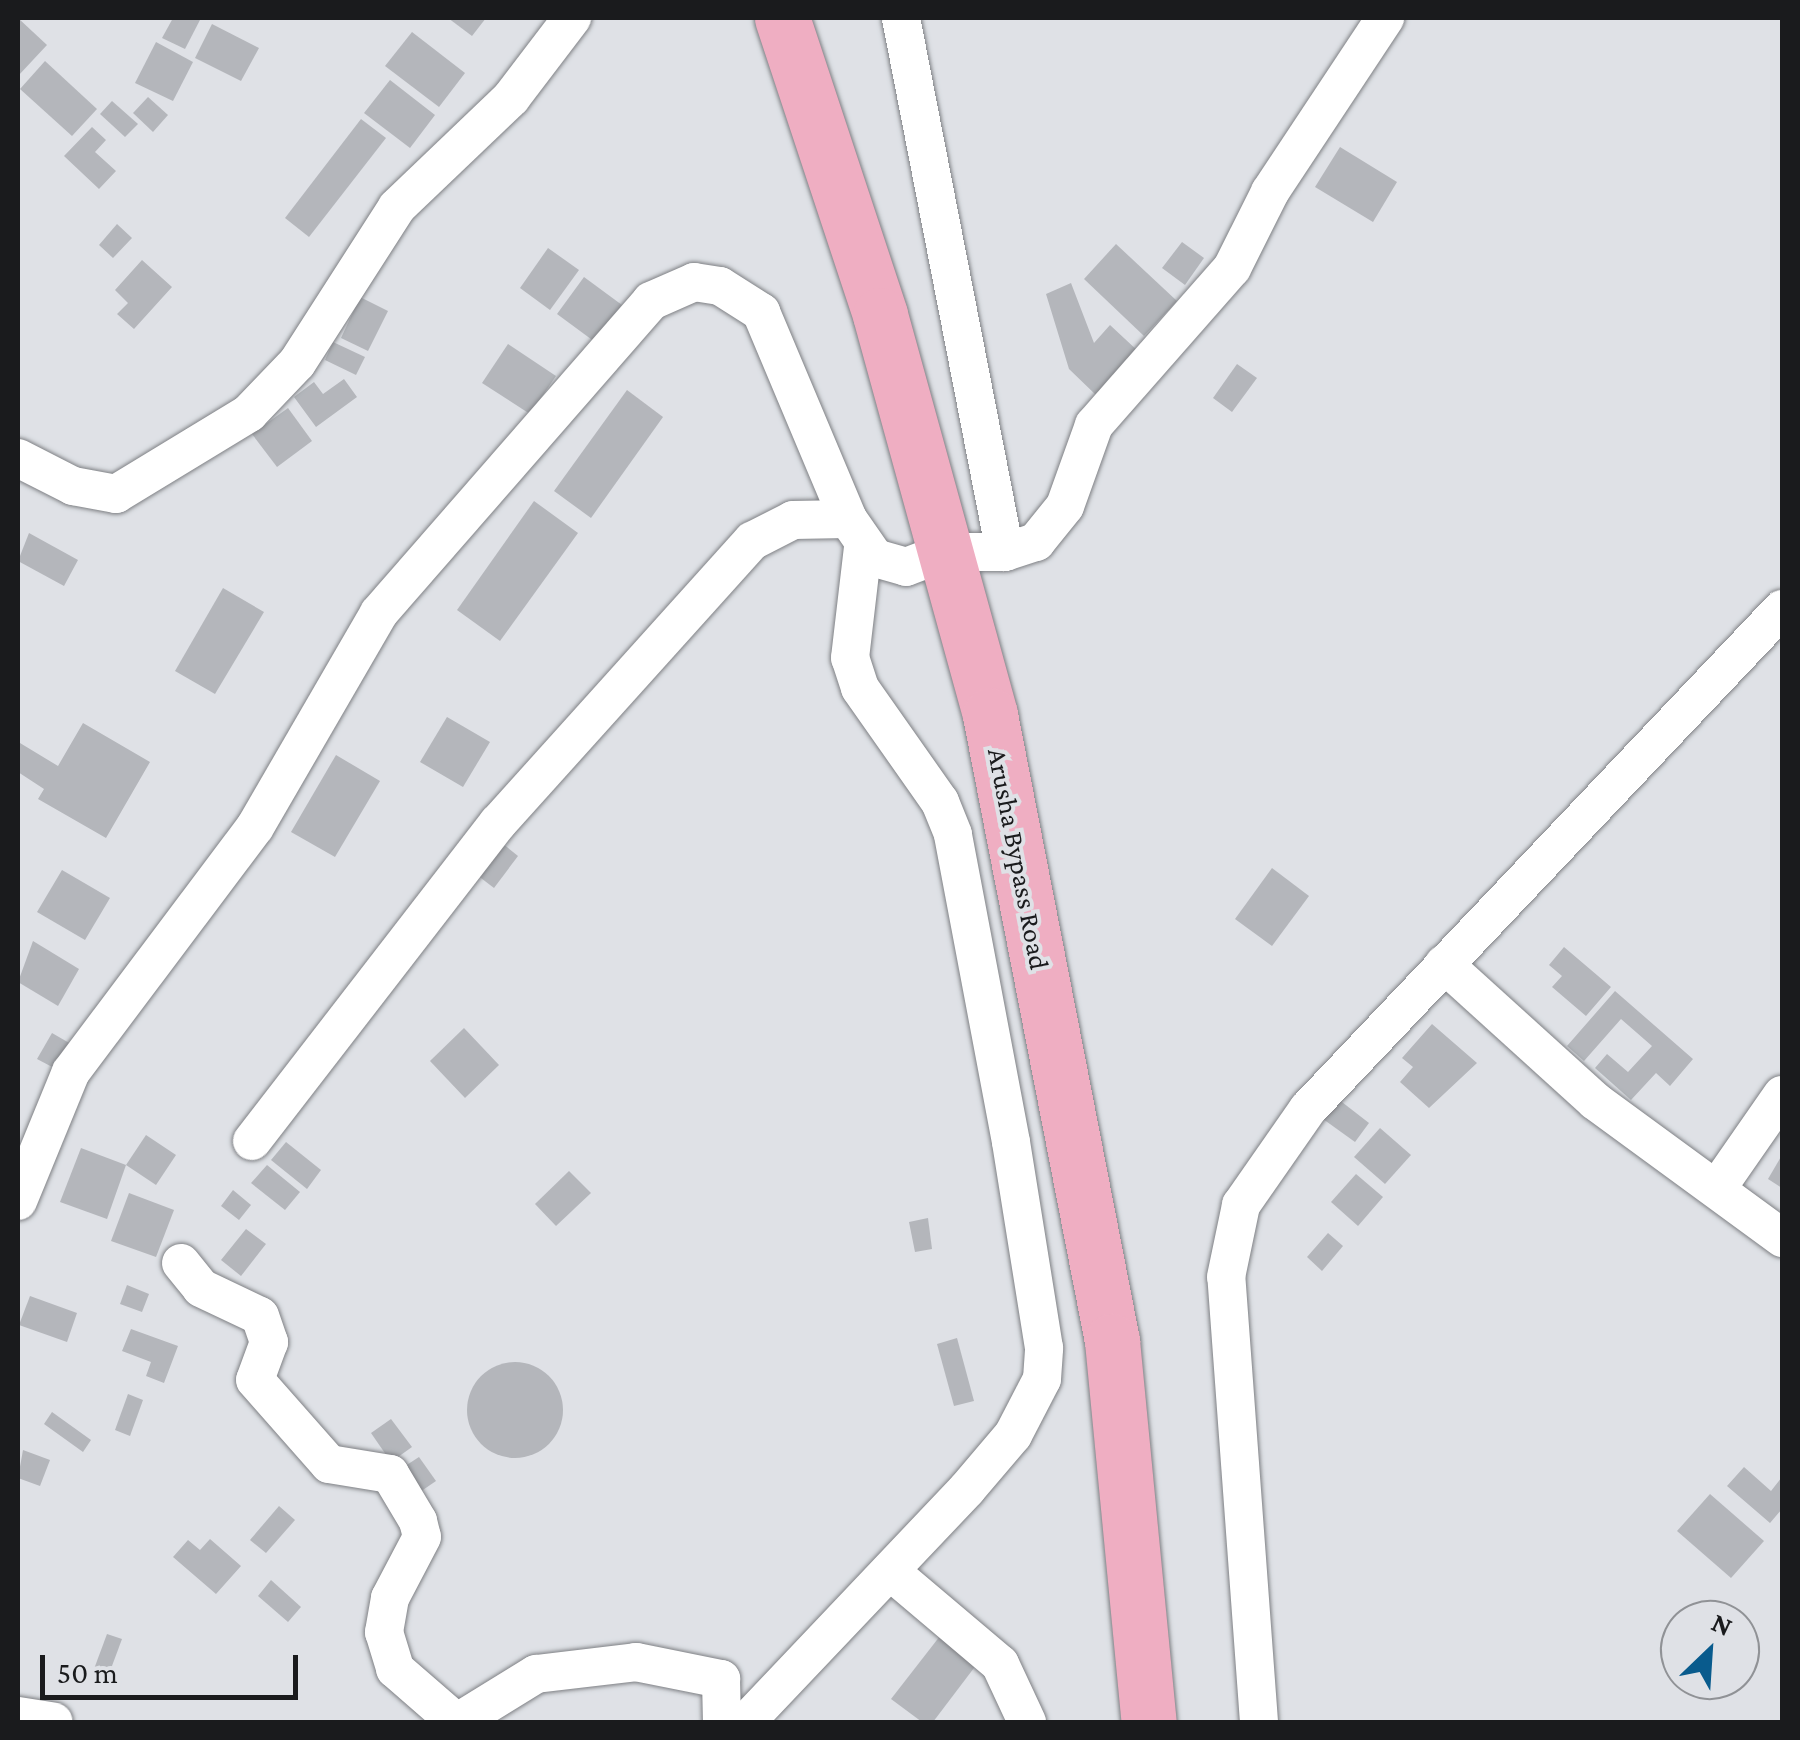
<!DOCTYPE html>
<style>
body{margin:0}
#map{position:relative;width:1800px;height:1740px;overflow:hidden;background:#dfe1e6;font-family:"Crimson Pro",serif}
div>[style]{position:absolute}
.building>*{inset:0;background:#b4b6bb}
.round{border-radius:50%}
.roads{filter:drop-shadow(0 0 2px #7e8084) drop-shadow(0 0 2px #7e8084)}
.minor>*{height:38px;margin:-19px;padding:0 19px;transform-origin:19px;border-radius:19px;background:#fff}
.primary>*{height:55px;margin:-27.5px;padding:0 27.5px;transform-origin:27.5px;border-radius:27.5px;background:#efaec2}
span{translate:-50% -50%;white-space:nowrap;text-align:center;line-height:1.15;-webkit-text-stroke:8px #dfe1e6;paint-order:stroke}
.street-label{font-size:28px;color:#1a1b1d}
.frame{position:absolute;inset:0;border:20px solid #1a1b1d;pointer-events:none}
.north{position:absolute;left:1660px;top:1600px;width:100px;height:100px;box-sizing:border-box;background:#dfe1e6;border:2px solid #909296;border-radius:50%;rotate:25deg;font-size:28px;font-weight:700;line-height:40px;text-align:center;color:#1a1b1d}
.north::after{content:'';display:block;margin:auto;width:35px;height:45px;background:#095b8d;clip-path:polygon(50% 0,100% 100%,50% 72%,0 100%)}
.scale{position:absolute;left:40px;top:1655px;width:258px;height:45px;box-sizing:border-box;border:5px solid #1a1b1d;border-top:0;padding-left:12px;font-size:30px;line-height:35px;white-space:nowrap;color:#1a1b1d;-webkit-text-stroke:8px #dfe1e6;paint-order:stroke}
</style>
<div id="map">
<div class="building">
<div style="clip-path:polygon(18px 18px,47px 45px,18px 76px)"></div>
<div style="clip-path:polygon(173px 18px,201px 18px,185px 49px,162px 38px)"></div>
<div style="clip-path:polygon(448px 18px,486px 18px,472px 36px)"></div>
<div style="clip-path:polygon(212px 24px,259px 48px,241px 81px,195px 58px)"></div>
<div style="clip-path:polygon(412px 32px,465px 73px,439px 107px,385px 66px)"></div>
<div style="clip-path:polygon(156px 42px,193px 62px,173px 101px,135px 83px)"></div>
<div style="clip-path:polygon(45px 61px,97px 109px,72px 136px,20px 89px)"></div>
<div style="clip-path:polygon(390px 80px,435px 115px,410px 148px,364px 113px)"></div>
<div style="clip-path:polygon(148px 97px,168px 115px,153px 132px,133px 113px)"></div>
<div style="clip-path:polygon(112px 101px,138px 124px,125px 137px,100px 114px)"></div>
<div style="clip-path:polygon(361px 119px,386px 138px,309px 237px,285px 218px)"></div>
<div style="clip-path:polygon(92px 127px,106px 140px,95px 152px,116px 171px,99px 189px,64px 156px)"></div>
<div style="clip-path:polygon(1340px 147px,1397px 182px,1373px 222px,1315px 187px)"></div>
<div style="clip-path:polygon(117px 224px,132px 238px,113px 258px,99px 245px)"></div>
<div style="clip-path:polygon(1182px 242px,1204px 258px,1185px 285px,1162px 268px)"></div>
<div style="clip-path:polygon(1116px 244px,1177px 301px,1144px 336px,1084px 279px)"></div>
<div style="clip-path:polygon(548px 248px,579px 270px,550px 310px,520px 288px)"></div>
<div style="clip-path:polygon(142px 260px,172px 287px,134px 329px,117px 314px,128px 303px,115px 290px)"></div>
<div style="clip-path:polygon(584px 277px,622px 305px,595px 342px,557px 314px)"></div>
<div style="clip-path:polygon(1071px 283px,1094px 343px,1110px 325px,1139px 352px,1097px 396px,1069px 369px,1046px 294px)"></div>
<div style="clip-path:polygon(360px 297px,388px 311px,368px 351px,341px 338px)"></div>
<div style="clip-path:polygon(333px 342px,365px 357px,356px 375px,325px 360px)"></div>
<div style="clip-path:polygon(508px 344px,556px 376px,530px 414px,482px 383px)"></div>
<div style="clip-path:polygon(1237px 364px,1257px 378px,1232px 412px,1213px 398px)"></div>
<div style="clip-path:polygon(344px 379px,357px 397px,316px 427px,294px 397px,314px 382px,323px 394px)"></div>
<div style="clip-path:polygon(627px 390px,663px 417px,591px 518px,554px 491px)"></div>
<div style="clip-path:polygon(288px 408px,312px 441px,277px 467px,252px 434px)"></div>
<div style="clip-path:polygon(534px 501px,578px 533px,500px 641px,457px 610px)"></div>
<div style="clip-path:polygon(29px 533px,78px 560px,64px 586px,18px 561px)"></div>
<div style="clip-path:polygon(223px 588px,264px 612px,215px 694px,175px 671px)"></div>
<div style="clip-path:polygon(447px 717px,490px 742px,463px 787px,420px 762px)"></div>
<div style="clip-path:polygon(83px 723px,150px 762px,106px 838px,38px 799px,44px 789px,18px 772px,20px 743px,58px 766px)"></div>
<div style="clip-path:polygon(336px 755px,380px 781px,335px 857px,291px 832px)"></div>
<div style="clip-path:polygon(502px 843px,518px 856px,494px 888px,477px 875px)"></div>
<div style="clip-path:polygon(1272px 868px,1309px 896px,1272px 946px,1235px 919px)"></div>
<div style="clip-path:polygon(62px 870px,110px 898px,85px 940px,37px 912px)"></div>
<div style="clip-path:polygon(33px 941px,79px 969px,58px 1006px,18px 982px)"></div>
<div style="clip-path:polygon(1564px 947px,1611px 987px,1586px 1016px,1552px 987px,1562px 976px,1549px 965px)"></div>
<div style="clip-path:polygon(1615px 991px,1693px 1059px,1670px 1086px,1656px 1073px,1631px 1100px,1595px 1068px,1607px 1054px,1628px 1072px,1652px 1046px,1621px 1019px,1584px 1061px,1567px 1046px)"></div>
<div style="clip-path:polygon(1432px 1024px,1477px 1063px,1429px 1108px,1400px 1082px,1413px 1067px,1402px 1058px)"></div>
<div style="clip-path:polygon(464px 1028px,499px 1065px,465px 1098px,430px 1061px)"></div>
<div style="clip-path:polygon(52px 1033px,71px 1044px,56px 1069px,37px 1059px)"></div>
<div style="clip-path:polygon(1338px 1099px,1369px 1123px,1355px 1142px,1323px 1119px)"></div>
<div style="clip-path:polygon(1380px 1128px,1411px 1155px,1385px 1184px,1354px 1157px)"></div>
<div style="clip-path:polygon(146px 1135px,176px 1155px,156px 1185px,126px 1165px)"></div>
<div style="clip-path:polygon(286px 1142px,321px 1170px,307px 1189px,271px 1160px)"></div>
<div style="clip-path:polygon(81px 1148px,126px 1165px,107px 1219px,60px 1202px)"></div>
<div style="clip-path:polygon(1782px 1155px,1782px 1188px,1768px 1179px)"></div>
<div style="clip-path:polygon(267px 1165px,300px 1192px,285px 1210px,251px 1183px)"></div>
<div style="clip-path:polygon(569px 1171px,591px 1193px,556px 1226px,535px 1204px)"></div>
<div style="clip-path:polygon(1356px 1174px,1383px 1197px,1358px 1226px,1331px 1202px)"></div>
<div style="clip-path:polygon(233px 1190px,251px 1205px,239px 1220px,221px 1206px)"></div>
<div style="clip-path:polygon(129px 1193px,174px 1210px,156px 1257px,111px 1241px)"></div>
<div style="clip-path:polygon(928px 1218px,932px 1249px,915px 1252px,909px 1222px)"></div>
<div style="clip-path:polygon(246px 1229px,266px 1244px,241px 1276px,221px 1260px)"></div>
<div style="clip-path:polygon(1328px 1233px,1343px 1246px,1322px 1271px,1307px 1257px)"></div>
<div style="clip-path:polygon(127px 1285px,149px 1294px,142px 1312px,120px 1304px)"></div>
<div style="clip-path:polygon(30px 1296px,77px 1313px,67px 1342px,19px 1325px)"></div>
<div style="clip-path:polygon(131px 1329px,178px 1346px,164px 1383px,146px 1376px,151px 1362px,122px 1351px)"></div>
<div style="clip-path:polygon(957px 1338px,974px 1401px,954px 1406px,937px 1344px)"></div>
<div class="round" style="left:467px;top:1362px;width:96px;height:96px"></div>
<div style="clip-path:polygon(128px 1394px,143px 1400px,130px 1436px,115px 1430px)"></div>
<div style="clip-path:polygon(52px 1412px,91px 1440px,83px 1452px,44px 1424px)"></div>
<div style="clip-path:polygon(391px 1419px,412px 1447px,391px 1462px,371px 1433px)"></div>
<div style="clip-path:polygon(23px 1450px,50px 1460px,40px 1486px,18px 1478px)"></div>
<div style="clip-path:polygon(419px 1457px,436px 1481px,417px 1494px,399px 1470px)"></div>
<div style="clip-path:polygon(1744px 1467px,1771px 1491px,1782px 1477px,1782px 1509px,1770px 1523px,1727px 1486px)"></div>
<div style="clip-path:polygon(1710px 1494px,1764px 1541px,1731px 1578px,1677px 1531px)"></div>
<div style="clip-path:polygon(279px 1506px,295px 1520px,266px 1553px,250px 1540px)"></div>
<div style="clip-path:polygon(210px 1539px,241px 1566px,216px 1594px,173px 1557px,188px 1540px,200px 1550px)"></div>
<div style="clip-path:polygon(271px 1580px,301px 1607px,288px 1622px,258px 1596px)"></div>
<div style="clip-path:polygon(107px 1634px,122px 1639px,109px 1674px,94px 1669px)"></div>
<div style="clip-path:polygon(940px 1636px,977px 1664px,933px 1722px,922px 1722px,891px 1699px)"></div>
</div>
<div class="roads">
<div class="minor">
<div style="left:901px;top:18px;width:544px;rotate:78.98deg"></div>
<div style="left:18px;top:458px;width:62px;rotate:27deg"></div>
<div style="left:73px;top:486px;width:44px;rotate:10.5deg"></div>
<div style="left:116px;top:494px;width:156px;rotate:-31.3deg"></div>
<div style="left:249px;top:413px;width:69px;rotate:-46.2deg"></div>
<div style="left:297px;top:363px;width:185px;rotate:-57.3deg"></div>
<div style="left:397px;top:207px;width:158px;rotate:-43.7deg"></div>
<div style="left:511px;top:98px;width:101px;rotate:-52.7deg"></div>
<div style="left:1444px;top:964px;width:204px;rotate:42.2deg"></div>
<div style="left:1595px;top:1101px;width:232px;rotate:36.2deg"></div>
<div style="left:252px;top:1141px;width:402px;rotate:-52.3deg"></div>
<div style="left:498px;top:823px;width:380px;rotate:-48deg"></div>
<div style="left:752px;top:541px;width:46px;rotate:-27.1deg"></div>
<div style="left:793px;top:520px;width:55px;rotate:-1deg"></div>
<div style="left:1718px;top:1187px;width:112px;rotate:-55.2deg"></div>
<div style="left:18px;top:1201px;width:139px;rotate:-67.7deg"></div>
<div style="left:71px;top:1072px;width:306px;rotate:-53.1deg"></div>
<div style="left:255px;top:827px;width:247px;rotate:-59.9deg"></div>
<div style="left:379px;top:613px;width:414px;rotate:-48.9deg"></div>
<div style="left:651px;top:301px;width:47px;rotate:-23.8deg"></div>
<div style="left:694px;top:282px;width:26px;rotate:9deg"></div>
<div style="left:720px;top:286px;width:49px;rotate:32.4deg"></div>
<div style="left:761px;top:312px;width:225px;rotate:67.2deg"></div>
<div style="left:848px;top:519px;width:47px;rotate:55.3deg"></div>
<div style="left:875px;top:558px;width:32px;rotate:16deg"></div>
<div style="left:906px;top:567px;width:42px;rotate:-21deg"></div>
<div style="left:945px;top:552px;width:60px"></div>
<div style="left:1005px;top:552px;width:33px;rotate:-18deg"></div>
<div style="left:1036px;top:542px;width:46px;rotate:-51.1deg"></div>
<div style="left:1065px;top:506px;width:86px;rotate:-70.3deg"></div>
<div style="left:1094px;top:425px;width:209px;rotate:-48.7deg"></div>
<div style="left:1232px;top:268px;width:85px;rotate:-63.4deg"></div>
<div style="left:1270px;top:192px;width:209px;rotate:-56.5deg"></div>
<div style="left:181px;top:1263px;width:32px;rotate:51deg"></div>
<div style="left:201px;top:1288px;width:65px;rotate:25.4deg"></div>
<div style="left:260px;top:1316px;width:28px;rotate:71deg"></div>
<div style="left:269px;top:1342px;width:40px;rotate:110.2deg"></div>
<div style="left:255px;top:1380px;width:112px;rotate:48.6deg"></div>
<div style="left:329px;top:1464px;width:62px;rotate:9.3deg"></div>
<div style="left:390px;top:1474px;width:55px;rotate:59.2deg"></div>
<div style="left:418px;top:1521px;width:16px;rotate:76deg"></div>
<div style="left:422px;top:1537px;width:69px;rotate:117.7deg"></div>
<div style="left:390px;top:1598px;width:35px;rotate:100deg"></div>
<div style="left:384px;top:1632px;width:39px;rotate:73deg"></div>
<div style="left:395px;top:1669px;width:81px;rotate:41deg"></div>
<div style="left:890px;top:1571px;width:144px;rotate:40.2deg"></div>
<div style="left:1000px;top:1664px;width:64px;rotate:65deg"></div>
<div style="left:18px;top:1716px;width:36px;rotate:9deg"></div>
<div style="left:458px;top:1722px;width:92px;rotate:-31.6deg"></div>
<div style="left:536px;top:1674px;width:101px;rotate:-6.8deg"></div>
<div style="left:636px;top:1662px;width:87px;rotate:11.3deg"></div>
<div style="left:721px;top:1679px;width:43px;rotate:88.7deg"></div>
<div style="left:746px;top:1722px;width:321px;rotate:-46.5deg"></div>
<div style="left:967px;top:1489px;width:71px;rotate:-49.6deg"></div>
<div style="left:1013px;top:1435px;width:63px;rotate:-62.6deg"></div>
<div style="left:1042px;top:1379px;width:31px;rotate:-86deg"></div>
<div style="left:1044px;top:1348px;width:209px;rotate:-99.1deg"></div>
<div style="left:1011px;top:1142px;width:313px;rotate:-100.7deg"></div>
<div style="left:953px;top:834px;width:35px;rotate:-112deg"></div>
<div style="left:940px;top:802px;width:139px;rotate:-125.1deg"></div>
<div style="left:860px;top:688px;width:32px;rotate:-108deg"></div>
<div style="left:850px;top:658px;width:112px;rotate:-83.3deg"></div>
<div style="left:1259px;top:1722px;width:446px;rotate:-94.2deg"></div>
<div style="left:1226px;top:1277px;width:74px;rotate:-78.2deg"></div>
<div style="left:1241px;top:1205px;width:117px;rotate:-55.1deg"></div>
<div style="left:1308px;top:1109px;width:689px;rotate:-46.53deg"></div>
</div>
<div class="primary">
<div style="left:782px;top:18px;width:313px;rotate:71.7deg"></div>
<div style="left:880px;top:315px;width:415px;rotate:74.6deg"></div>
<div style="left:990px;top:715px;width:638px;rotate:78.97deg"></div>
<div style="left:1112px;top:1341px;width:383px;rotate:84.5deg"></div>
</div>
</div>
<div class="street-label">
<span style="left:1018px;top:859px;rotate:79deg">Arusha Bypass Road</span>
</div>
<div class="frame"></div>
<div class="north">N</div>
<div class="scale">50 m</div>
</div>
